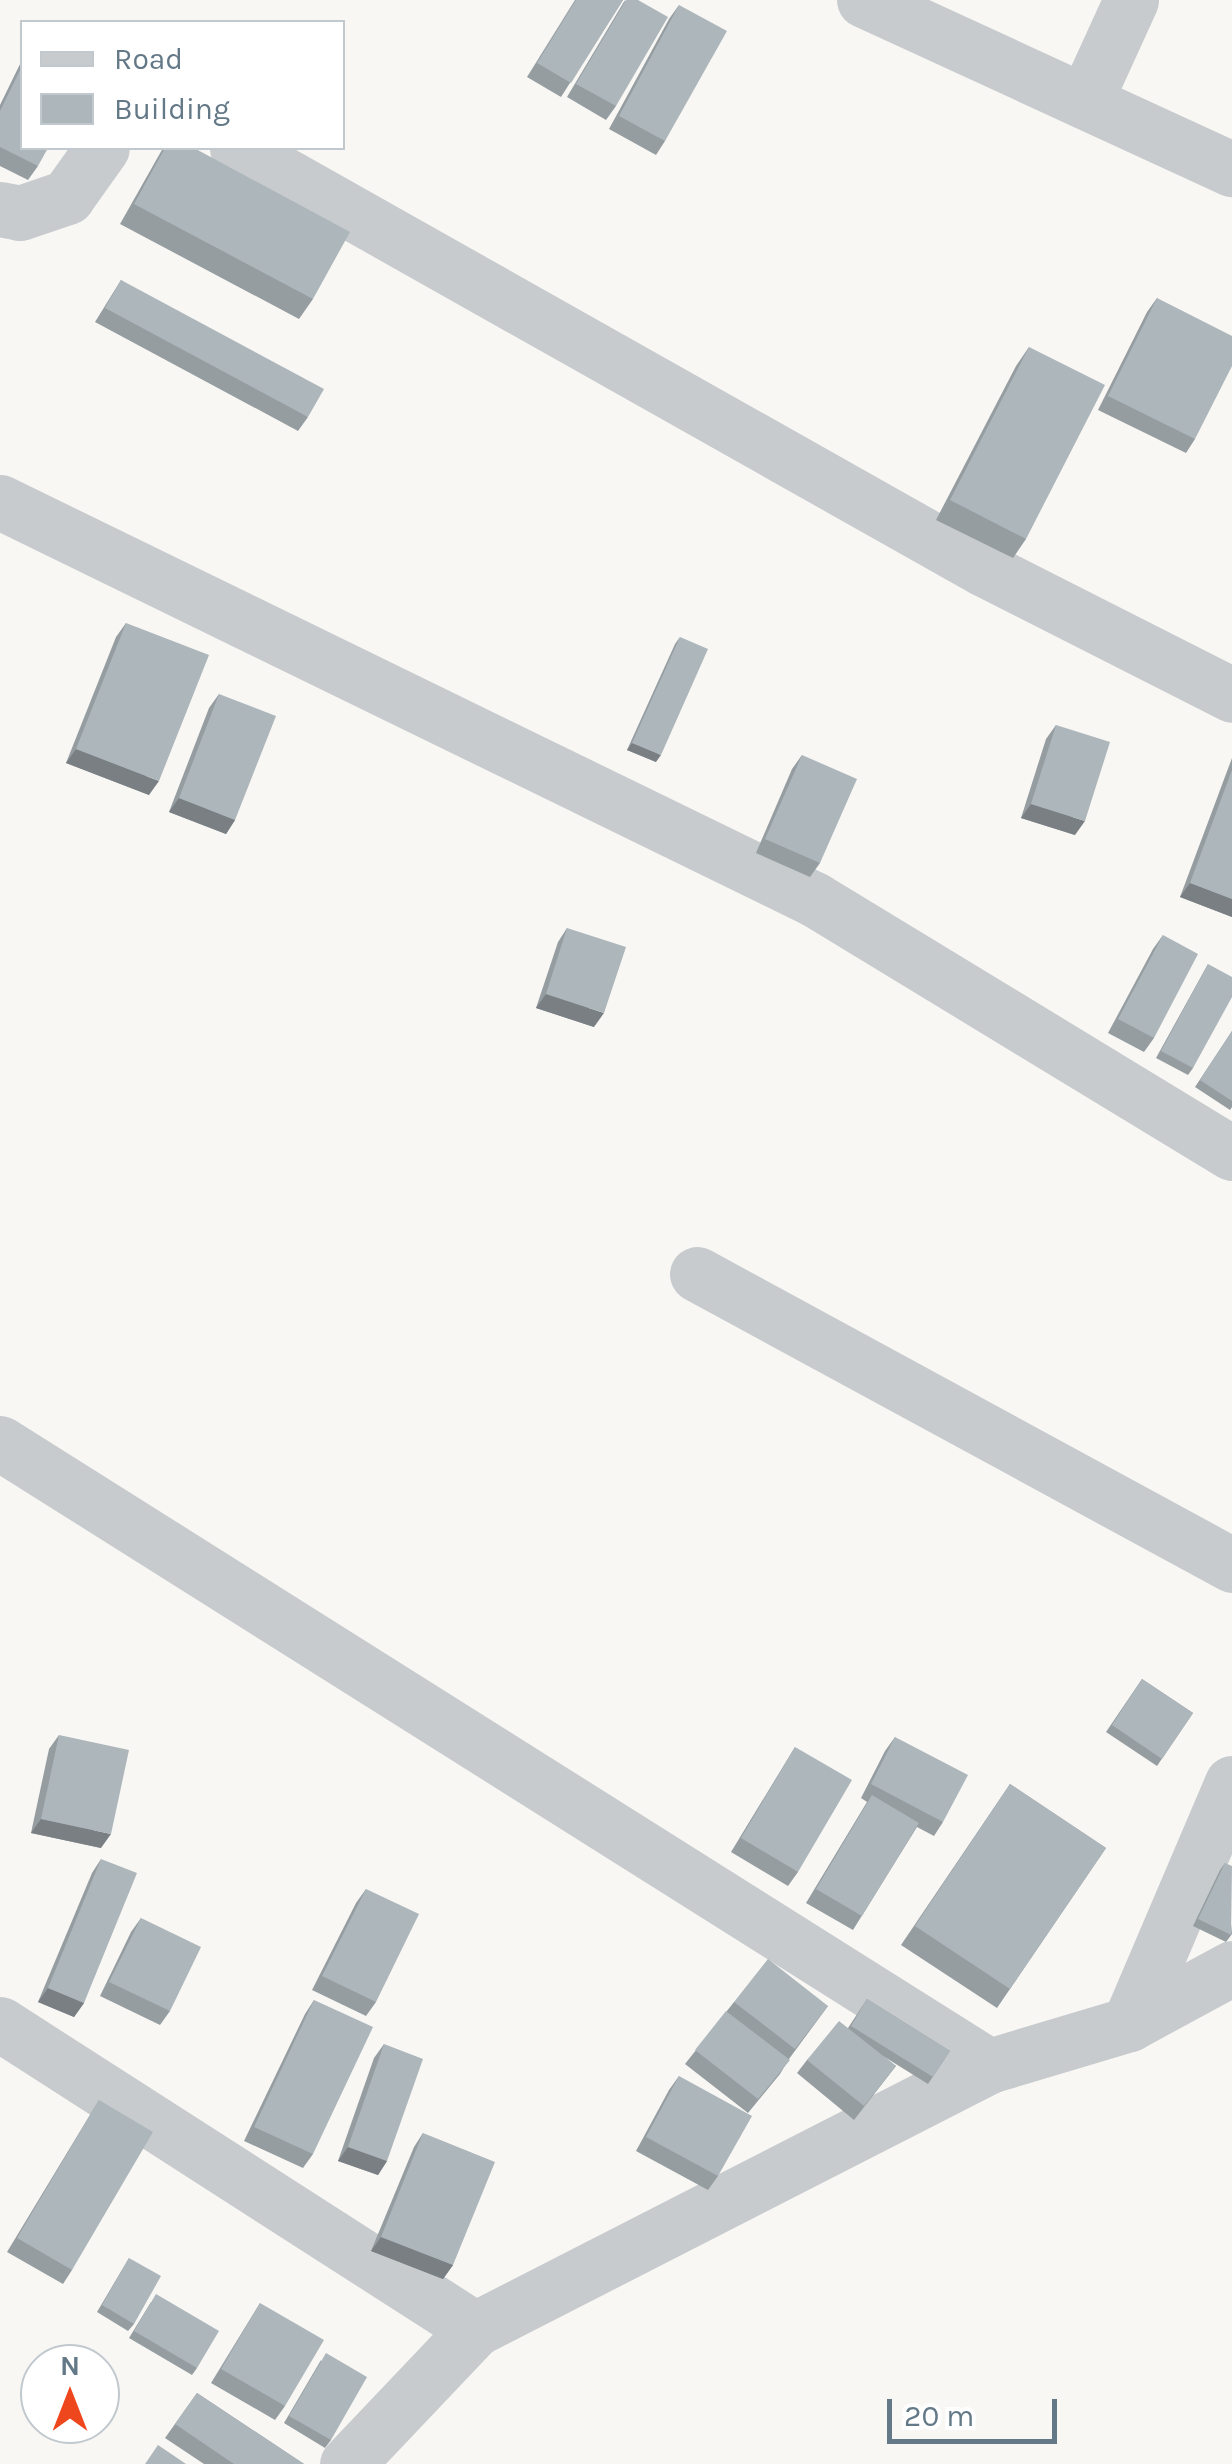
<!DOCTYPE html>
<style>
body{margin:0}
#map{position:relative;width:1232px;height:2464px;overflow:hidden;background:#f8f7f4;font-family:Karla,sans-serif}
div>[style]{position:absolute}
.minor>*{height:55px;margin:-27.5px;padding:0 27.5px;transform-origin:27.5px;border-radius:27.5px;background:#c7cbce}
.wall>*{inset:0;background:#959da1}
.shaded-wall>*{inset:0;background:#797f83}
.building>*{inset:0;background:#adb6bb}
span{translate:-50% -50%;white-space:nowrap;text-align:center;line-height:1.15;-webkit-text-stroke:10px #fff;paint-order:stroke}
.legend{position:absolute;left:20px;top:20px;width:325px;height:130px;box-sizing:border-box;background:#fff;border:2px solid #c1c9cf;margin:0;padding:12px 18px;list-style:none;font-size:30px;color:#647987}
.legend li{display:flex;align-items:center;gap:20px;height:50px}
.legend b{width:50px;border:2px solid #c1c9cf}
.north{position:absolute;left:20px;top:2344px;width:100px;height:100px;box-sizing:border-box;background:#fff;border:2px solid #c1c9cf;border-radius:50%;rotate:0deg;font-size:28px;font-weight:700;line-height:40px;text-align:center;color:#647987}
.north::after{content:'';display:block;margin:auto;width:35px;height:45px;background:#ef471d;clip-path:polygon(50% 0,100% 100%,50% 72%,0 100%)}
.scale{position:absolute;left:887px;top:2399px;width:170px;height:45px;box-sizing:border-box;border:5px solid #647987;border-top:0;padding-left:12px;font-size:30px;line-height:35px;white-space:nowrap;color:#647987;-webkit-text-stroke:8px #fff;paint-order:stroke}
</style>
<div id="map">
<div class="minor">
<div style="left:864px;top:0;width:405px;rotate:24.7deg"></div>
<div style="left:1085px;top:101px;width:111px;rotate:-65.5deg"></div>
<div style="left:237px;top:148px;width:857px;rotate:29.41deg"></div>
<div style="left:984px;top:569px;width:278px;rotate:26.9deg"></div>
<div style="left:0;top:209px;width:20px;rotate:11deg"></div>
<div style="left:20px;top:213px;width:50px;rotate:-18.8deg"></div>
<div style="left:67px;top:197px;width:60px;rotate:-54.5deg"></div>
<div style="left:0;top:502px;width:906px;rotate:26deg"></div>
<div style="left:814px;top:899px;width:489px;rotate:31.3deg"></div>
<div style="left:697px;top:1274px;width:609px;rotate:28.54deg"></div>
<div style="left:0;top:1443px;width:1169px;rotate:32.21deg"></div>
<div style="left:0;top:2024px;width:564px;rotate:32.7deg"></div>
<div style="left:1129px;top:2024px;width:262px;rotate:-66.9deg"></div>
<div style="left:347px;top:2464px;width:186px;rotate:-46.5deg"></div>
<div style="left:475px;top:2329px;width:577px;rotate:-27.1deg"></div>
<div style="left:989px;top:2066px;width:146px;rotate:-16.7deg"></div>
<div style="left:1129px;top:2024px;width:117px;rotate:-28.5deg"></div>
</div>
<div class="wall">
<div style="clip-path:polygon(575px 0,623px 0,561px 97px,527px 77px)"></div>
<div style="clip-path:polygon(625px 0,616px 106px,606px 120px,567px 97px)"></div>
<div style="clip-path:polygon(679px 5px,665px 141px,656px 155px,609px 129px,669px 19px)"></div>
<div style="clip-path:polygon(22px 60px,22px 148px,38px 166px,28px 180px,0 166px,0 105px)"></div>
<div style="clip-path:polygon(163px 148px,194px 148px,313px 299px,299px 319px,120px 224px)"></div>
<div style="clip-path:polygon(121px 280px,308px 417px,298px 431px,95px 322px)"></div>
<div style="clip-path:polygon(1157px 298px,1195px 439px,1186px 453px,1098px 410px,1147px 312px)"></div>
<div style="clip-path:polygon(1029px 347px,1026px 539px,1013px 558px,936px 520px,1016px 366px)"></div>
<div style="clip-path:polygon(126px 623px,149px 795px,66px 763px,116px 637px)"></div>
<div style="clip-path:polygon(680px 637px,656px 762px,627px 750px,675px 644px)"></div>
<div style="clip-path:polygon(219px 694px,235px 820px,226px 834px,169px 812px,209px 708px)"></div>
<div style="clip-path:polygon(1056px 725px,1075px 835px,1021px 818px,1046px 739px)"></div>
<div style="clip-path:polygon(802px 755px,820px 863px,810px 877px,756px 853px,792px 769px)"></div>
<div style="clip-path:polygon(1232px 758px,1232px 917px,1180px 897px)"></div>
<div style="clip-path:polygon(567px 928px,594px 1027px,536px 1008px,558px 942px)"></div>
<div style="clip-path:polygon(1163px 935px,1154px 1038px,1144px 1052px,1108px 1033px,1153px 949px)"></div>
<div style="clip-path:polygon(1208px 964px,1193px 1068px,1188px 1075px,1156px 1058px)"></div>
<div style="clip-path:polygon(1232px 1031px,1232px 1107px,1230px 1110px,1195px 1087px)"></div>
<div style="clip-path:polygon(1142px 1679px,1193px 1713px,1157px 1766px,1106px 1732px)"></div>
<div style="clip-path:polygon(59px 1735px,101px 1848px,31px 1833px,49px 1749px)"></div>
<div style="clip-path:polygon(895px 1737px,943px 1822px,934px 1836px,917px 1827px,853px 1930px,806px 1903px,867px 1802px,861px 1798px,885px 1751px)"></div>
<div style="clip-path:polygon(795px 1747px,798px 1872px,788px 1886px,731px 1852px)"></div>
<div style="clip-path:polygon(1010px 1784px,1106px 1848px,997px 2008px,901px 1945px)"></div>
<div style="clip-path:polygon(101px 1859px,84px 2003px,74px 2017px,38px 2002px,92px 1873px)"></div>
<div style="clip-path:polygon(1225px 1863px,1232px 1934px,1226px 1942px,1193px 1926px,1220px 1870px)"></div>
<div style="clip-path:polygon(366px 1889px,376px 2002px,366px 2016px,312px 1990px,356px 1903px)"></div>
<div style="clip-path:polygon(141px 1918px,170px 2011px,160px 2025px,100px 1996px,131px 1932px)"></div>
<div style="clip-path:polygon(867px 1999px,950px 2051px,928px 2084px,883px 2056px,896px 2066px,854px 2120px,797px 2073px,807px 2060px,848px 2028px)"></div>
<div style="clip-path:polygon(314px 2000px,313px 2154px,303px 2168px,244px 2141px,305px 2014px)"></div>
<div style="clip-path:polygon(734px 2002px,828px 2006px,789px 2059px,780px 2074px,748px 2113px,685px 2064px)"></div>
<div style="clip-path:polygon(384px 2044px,387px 2161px,378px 2175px,338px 2161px,374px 2058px)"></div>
<div style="clip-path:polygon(679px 2076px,718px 2176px,708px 2190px,636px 2151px,669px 2090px)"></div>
<div style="clip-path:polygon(99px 2100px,72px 2270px,63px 2284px,7px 2252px)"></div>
<div style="clip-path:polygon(423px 2133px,453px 2265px,443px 2279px,371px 2251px,414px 2147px)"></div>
<div style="clip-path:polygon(129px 2258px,134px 2324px,128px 2331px,97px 2312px)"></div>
<div style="clip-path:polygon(151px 2302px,197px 2368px,192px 2375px,129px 2338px)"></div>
<div style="clip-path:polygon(260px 2303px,285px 2406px,275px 2420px,211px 2383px)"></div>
<div style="clip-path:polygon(321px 2360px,331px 2440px,325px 2448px,284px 2423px)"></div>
<div style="clip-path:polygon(197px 2393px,304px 2464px,204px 2464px,165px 2438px)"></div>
</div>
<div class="shaded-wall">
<div style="clip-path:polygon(632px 743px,661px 755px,656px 762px,627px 750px)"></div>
<div style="clip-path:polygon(76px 749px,159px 781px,149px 795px,66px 763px)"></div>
<div style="clip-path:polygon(179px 798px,235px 820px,226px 834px,169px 812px)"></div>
<div style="clip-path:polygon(1031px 804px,1085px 821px,1075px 835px,1021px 818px)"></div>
<div style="clip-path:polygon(1190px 883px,1232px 899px,1232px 917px,1180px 897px)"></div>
<div style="clip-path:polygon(546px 994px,604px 1013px,594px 1027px,536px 1008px)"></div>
<div style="clip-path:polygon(41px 1819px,111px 1834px,101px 1848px,31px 1833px)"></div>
<div style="clip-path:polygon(48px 1988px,84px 2003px,74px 2017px,38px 2002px)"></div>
<div style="clip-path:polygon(348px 2147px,387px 2161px,378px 2175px,338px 2161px)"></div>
<div style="clip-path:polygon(381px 2237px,453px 2265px,443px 2279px,371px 2251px)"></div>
</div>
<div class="building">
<div style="clip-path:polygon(576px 0,623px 0,571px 83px,537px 63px)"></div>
<div style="clip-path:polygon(626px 0,638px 0,668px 17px,616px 106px,576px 84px)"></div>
<div style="clip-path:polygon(679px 5px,727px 31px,665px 141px,619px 116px)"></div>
<div style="clip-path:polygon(22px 66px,22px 148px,48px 148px,38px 166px,0 147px,0 111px)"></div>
<div style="clip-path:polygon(165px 148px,194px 148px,350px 232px,313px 299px,134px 204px)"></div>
<div style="clip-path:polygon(121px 280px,324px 389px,308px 417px,105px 308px)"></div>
<div style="clip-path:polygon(1157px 298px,1232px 336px,1232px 366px,1195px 439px,1108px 396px)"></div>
<div style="clip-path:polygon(1029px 347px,1105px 385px,1026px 539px,950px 500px)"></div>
<div style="clip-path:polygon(126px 623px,209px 655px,159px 781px,76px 749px)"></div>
<div style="clip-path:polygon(680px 637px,708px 649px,661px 755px,632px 743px)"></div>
<div style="clip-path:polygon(219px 694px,276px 716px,235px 820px,179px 798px)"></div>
<div style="clip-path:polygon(1056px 725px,1110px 742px,1085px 821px,1031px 804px)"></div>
<div style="clip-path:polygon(802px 755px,857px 779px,820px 863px,765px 839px)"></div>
<div style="clip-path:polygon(1232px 770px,1232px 899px,1190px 883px)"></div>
<div style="clip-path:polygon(567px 928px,626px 947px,604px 1013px,546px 994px)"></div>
<div style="clip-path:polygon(1163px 935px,1198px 954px,1154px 1038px,1118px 1019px)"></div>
<div style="clip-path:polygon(1208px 964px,1232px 977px,1232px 997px,1193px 1068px,1161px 1051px)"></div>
<div style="clip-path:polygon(1232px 1031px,1232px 1101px,1200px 1080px)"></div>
<div style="clip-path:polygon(1142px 1679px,1193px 1713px,1162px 1759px,1112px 1725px)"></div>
<div style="clip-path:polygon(59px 1735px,129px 1750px,111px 1834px,41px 1819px)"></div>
<div style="clip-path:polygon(895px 1737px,968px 1775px,943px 1822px,871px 1784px)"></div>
<div style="clip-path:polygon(795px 1747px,852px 1780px,798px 1872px,741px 1838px)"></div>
<div style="clip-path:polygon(1010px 1784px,1106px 1848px,1010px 1989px,915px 1926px)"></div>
<div style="clip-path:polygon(872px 1795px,919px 1823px,862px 1916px,816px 1889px)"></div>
<div style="clip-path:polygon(101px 1859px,137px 1873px,84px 2003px,48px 1988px)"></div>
<div style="clip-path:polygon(1225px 1863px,1232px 1866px,1231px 1935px,1198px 1919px)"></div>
<div style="clip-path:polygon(366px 1889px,419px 1914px,376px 2002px,322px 1976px)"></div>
<div style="clip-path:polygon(141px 1918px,201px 1947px,170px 2011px,109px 1982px)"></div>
<div style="clip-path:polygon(768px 1959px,828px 2006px,795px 2049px,734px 2002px)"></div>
<div style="clip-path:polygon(867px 1999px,950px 2051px,933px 2077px,851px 2026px)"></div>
<div style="clip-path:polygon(314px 2000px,373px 2027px,313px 2154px,254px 2127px)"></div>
<div style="clip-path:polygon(726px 2011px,790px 2060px,758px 2099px,695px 2050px)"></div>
<div style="clip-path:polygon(839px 2021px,896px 2066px,864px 2106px,807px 2060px)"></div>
<div style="clip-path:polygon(384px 2044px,423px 2059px,387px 2161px,348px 2147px)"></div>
<div style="clip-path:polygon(679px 2076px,752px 2116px,718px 2176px,646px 2137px)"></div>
<div style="clip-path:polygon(99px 2100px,153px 2132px,72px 2270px,17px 2238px)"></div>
<div style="clip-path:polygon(423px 2133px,495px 2162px,453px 2265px,381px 2237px)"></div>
<div style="clip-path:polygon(129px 2258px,161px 2276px,134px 2324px,102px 2305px)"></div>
<div style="clip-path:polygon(156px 2294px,219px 2331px,197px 2368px,134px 2331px)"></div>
<div style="clip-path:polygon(260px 2303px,324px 2340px,285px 2406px,221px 2369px)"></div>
<div style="clip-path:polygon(326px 2353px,367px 2377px,331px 2440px,289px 2416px)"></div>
<div style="clip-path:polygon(197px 2393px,304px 2464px,234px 2464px,175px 2424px)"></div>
<div style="clip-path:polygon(158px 2445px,186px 2464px,145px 2464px)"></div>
</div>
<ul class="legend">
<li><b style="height:12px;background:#c7cbce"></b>Road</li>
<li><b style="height:28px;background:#adb6bb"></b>Building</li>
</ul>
<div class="north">N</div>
<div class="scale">20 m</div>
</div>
